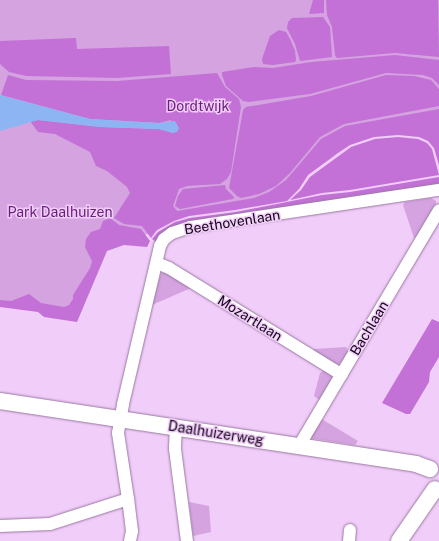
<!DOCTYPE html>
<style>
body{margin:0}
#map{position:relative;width:439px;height:541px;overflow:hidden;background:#f1cdf9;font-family:"Public Sans",sans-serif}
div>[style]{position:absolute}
.green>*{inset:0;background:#d4a3e0}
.forest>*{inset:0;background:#c371d6}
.water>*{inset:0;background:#8eb5f3}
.roads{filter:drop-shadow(0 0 1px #9978a1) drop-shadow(0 0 1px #9978a1)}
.minor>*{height:12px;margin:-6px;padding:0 6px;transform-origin:6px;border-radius:6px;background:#fff}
.major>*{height:16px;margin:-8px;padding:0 8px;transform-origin:8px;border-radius:8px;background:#fff}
span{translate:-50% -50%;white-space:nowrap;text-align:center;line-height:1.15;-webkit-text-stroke:3px #f1cdf9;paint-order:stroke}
.park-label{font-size:14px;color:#691e7a}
.street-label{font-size:14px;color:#130716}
</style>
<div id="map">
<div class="green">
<div style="clip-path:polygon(0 0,439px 0,439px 135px,372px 127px,284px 191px,178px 218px,155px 231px,106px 250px,76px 321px,38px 311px,0 306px)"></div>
<div style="clip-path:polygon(431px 198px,436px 201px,436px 204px,417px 236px,414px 238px,403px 205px,405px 202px)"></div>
<div style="clip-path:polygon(161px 273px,166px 273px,191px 288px,152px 305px)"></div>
<div style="clip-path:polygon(346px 347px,349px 352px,342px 362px,338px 365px,314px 351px,314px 349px)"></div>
<div style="clip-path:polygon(324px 370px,331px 374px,333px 379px,322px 402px,314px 396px,320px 373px)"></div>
<div style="clip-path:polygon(320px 418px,358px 441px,355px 445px,309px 438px)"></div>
<div style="clip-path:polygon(189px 502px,209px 506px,211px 532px,193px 536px)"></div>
</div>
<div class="forest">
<div style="clip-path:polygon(313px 0,324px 0,324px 13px,309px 14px)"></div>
<div style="clip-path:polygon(326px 0,438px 0,439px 57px,395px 53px,337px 58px,335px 55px,332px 27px,327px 15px)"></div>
<div style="clip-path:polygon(323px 17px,330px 27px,332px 57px,300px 61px,295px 44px,287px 28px,288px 22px,292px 18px)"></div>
<div style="clip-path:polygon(279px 30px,286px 32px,290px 39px,295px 51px,296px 60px,295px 62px,273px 65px,263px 64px,262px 59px,270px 36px)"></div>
<div style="clip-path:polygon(76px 38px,77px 49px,169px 46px,171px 74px,117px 78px,26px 76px,9px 72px,0 64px,0 41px)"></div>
<div style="clip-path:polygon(395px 55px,439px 60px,439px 85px,432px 78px,423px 75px,386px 73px,310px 94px,249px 102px,243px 101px,226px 86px,222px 75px,222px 72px,254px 67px,273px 68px,311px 62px)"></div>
<div style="clip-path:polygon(217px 73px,225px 87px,239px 99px,241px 107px,231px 172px,227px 179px,220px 184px,187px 186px,179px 189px,173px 206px,177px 211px,254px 198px,269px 192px,286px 180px,321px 139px,345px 126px,439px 109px,439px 165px,434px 148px,428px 141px,419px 137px,398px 135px,374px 137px,350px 145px,338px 153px,308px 175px,299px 189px,287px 201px,235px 210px,189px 216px,174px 221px,157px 230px,151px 238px,142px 226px,124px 224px,114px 218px,130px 193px,127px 187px,107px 171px,96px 166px,90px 152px,55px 134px,38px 132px,30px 121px,38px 120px,101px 127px,159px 129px,173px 133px,171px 120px,159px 123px,90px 119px,1px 95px,8px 75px,26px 80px,117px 81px)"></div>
<div style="clip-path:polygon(386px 75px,414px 76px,431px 80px,439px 89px,439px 106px,344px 124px,320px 137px,290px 173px,276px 186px,259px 194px,241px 198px,237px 196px,229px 188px,243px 110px,246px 107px,311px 96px)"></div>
<div style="clip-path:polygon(398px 137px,418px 139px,427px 143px,432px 149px,439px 175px,350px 190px,322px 193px,290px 200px,301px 190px,310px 177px,351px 147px,375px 139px)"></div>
<div style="clip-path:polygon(439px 177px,439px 186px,211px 221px,156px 242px,152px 239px,158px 232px,175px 222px,190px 218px,236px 212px,322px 195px,350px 192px)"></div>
<div style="clip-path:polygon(225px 185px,226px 189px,234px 197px,233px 199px,180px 209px,175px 206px,178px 196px,183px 189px)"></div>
<div style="clip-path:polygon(110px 218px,119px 225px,141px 229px,150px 241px,147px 247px,124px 245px,107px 251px,77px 322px,44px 317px,38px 312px,0 307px,0 300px,11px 301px,29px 294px,41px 303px,64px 307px,69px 305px,73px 299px,73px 295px,90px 268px,92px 261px,85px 247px,86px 239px,91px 232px,100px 229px,103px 221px)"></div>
<div style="clip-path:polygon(432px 319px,439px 322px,439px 357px,430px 372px,429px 382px,410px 414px,406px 414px,382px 403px)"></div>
</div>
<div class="water">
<div style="clip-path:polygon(0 95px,90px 119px,159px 123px,175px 121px,179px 128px,177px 132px,173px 133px,159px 129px,101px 127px,38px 120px,0 131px)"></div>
</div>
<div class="roads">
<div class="minor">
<div style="left:157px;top:263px;width:13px;rotate:23deg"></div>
<div style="left:169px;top:268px;width:203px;rotate:31.7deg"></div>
<div style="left:176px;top:427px;width:22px;rotate:93deg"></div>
<div style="left:175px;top:449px;width:93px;rotate:82.6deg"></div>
<div style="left:299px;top:446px;width:274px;rotate:-59.3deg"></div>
<div style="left:0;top:526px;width:50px;rotate:-2.3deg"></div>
<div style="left:50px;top:524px;width:82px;rotate:-17.8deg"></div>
<div style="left:130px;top:541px;width:10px;rotate:-79deg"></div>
<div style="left:132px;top:531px;width:32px;rotate:-97deg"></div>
<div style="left:128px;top:499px;width:67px;rotate:-98.6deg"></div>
<div style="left:118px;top:433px;width:29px;rotate:-80deg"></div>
<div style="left:123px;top:404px;width:162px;rotate:-76.8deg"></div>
<div style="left:160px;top:246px;width:8px;rotate:-60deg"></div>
<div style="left:164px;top:239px;width:10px;rotate:-37deg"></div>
<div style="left:172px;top:233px;width:19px;rotate:-18deg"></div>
<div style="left:190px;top:227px;width:252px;rotate:-8.5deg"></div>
<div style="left:349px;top:541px;width:11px;rotate:-85deg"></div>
</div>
<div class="major">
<div style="left:0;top:401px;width:421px;rotate:8.6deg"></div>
<div style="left:416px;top:464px;width:15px;rotate:20deg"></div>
<div style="left:399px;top:541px;width:63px;rotate:-55.3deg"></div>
</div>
</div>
<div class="park-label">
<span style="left:198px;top:106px">Dordtwijk</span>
<span style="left:60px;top:212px">Park Daalhuizen</span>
</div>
<div class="street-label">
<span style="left:232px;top:222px;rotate:-9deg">Beethovenlaan</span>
<span style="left:250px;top:318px;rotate:32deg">Mozartlaan</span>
<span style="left:369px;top:328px;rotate:-59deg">Bachlaan</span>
<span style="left:216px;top:433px;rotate:9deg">Daalhuizerweg</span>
</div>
</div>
